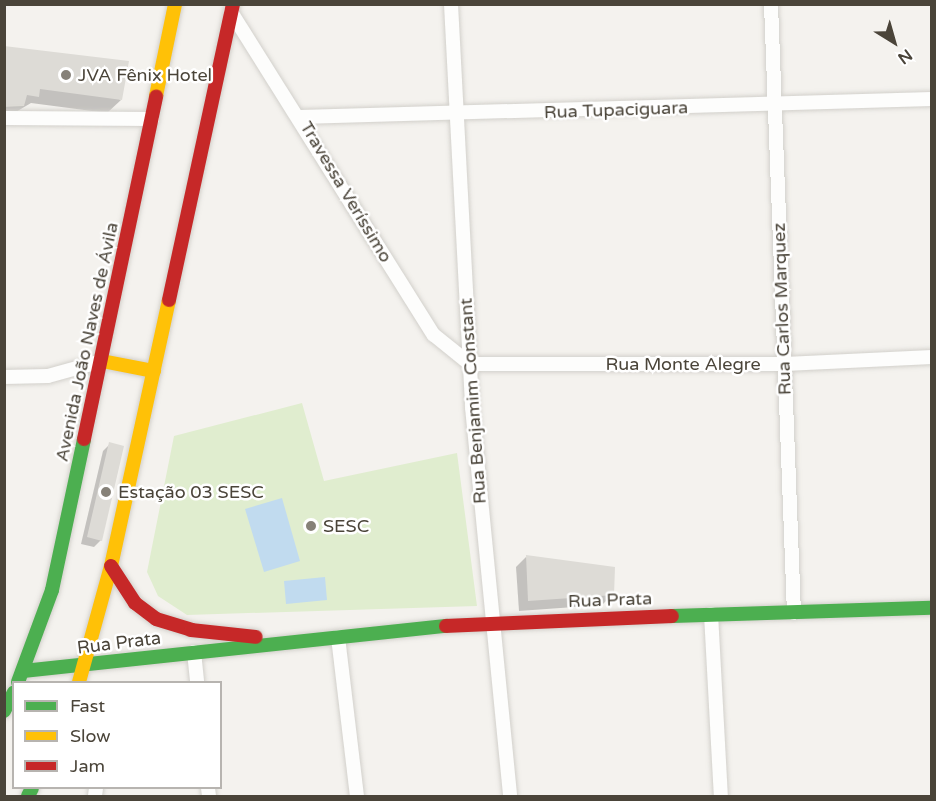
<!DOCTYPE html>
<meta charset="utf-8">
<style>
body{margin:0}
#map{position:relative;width:936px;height:801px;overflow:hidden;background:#f4f2ee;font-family:"Varela Round",sans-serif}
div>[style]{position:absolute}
.green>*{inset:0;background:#e0edcf}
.water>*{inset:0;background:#c1dbef}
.shadow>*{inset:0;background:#0003}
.building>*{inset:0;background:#dddbd6}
.roads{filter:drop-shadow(0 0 2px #d2d0cb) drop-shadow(0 0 2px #d2d0cb)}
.street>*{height:14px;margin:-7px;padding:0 7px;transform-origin:7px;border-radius:7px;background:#fdfdfc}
.fast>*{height:14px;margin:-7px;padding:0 7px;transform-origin:7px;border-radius:7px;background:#4caf50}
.slow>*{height:14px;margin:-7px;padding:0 7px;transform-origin:7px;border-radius:7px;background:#ffc107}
.jam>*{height:14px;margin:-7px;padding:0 7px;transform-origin:7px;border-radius:7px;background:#c62828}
.dots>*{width:16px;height:16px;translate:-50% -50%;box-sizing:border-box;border:3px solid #fff;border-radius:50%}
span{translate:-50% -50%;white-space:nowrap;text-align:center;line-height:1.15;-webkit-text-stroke:5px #fff;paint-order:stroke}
.poi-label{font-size:18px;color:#4a4439}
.left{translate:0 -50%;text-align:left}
.street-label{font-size:18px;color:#4a4439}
.frame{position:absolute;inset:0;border:6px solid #4a4439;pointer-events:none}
.legend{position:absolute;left:12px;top:681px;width:210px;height:108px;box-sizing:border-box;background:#fff;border:2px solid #b7b4b0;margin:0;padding:8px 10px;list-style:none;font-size:18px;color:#4a4439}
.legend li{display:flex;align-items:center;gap:12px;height:30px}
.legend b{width:30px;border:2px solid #b7b4b0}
.north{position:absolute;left:864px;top:12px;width:60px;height:60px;-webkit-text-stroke:4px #fff;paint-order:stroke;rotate:143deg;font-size:16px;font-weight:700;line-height:24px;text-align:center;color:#4a4439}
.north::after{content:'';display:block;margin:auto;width:21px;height:27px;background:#4a4439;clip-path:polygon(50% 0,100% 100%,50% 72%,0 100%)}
</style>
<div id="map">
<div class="green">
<div style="clip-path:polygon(302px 403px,324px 481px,457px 453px,477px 606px,187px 615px,158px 596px,147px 572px,174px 436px)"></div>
</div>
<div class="water">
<div style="clip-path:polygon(282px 498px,300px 561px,264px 572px,245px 509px)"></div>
<div style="clip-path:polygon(325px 577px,327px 600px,286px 604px,284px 581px)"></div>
</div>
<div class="shadow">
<div style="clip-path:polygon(4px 48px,121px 100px,107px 113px,31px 103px,4px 119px)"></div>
<div style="clip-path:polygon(110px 444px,101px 540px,94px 547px,81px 544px,103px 451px)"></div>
<div style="clip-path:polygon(526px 557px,612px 595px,602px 605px,519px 611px,516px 567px)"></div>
</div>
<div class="building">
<div style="clip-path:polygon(4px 46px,129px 61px,122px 100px,40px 89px,39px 97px,27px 95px,24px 106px,4px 107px)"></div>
<div style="clip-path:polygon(109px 442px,124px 446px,102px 541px,87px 537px)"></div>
<div style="clip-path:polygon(526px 555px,615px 567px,614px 595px,528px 601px)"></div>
</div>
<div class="roads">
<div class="street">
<div style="left:451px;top:4px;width:404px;rotate:87deg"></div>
<div style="left:472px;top:407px;width:391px;rotate:84.4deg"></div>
<div style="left:771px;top:4px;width:609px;rotate:87.84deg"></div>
<div style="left:231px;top:12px;width:381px;rotate:57.9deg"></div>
<div style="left:434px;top:335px;width:46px;rotate:38.9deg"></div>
<div style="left:470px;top:364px;width:315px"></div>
<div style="left:785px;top:364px;width:147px;rotate:-2.7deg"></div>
<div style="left:300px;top:117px;width:632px;rotate:-1.63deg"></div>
<div style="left:4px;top:118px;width:148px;rotate:0.4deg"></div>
<div style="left:4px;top:377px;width:44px;rotate:-1.3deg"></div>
<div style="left:48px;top:376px;width:56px;rotate:-15.5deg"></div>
<div style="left:711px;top:614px;width:182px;rotate:86.9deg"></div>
<div style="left:338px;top:637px;width:160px;rotate:83.2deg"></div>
<div style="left:194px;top:652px;width:30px;rotate:84deg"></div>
<div style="left:208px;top:788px;width:8px;rotate:83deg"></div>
<div style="left:95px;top:796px;width:8px;rotate:-83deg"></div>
</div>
<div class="fast">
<div style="left:672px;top:616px;width:260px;rotate:-1.8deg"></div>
<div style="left:23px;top:671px;width:425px;rotate:-6.1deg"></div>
<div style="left:18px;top:682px;width:98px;rotate:-69.7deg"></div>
<div style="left:52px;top:590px;width:154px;rotate:-78deg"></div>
<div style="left:4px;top:711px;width:21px;rotate:-62deg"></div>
<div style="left:28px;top:796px;width:9px;rotate:-63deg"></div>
</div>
<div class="slow">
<div style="left:156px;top:96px;width:94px;rotate:-78.3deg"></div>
<div style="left:102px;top:361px;width:53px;rotate:10.9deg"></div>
<div style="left:79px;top:682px;width:120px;rotate:-74.6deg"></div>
<div style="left:111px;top:566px;width:272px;rotate:-77.7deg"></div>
</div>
<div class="jam">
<div style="left:169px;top:300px;width:303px;rotate:-77.8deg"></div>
<div style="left:84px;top:439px;width:350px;rotate:-78.1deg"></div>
<div style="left:111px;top:566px;width:44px;rotate:57deg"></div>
<div style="left:135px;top:603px;width:26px;rotate:37deg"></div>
<div style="left:156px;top:619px;width:37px;rotate:17deg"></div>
<div style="left:191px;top:630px;width:65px;rotate:6.1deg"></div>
<div style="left:446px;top:626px;width:226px;rotate:-2.5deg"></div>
</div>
</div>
<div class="dots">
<div style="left:66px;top:75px;background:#868178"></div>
<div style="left:106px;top:492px;background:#868178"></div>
<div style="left:311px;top:526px;background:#868178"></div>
</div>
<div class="poi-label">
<span class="left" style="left:78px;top:75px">JVA Fênix Hotel</span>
<span class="left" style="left:118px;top:492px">Estação 03 SESC</span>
<span class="left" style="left:323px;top:526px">SESC</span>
</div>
<div class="street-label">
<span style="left:616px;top:110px;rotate:-2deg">Rua Tupaciguara</span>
<span style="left:346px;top:192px;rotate:59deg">Travessa Veríssimo</span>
<span style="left:782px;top:309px;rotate:-92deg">Rua Carlos Marquez</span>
<span style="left:87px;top:342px;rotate:-78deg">Avenida João Naves de Ávila</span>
<span style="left:683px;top:364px">Rua Monte Alegre</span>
<span style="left:473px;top:401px;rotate:-94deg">Rua Benjamim Constant</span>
<span style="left:610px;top:600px;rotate:-2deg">Rua Prata</span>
<span style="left:119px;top:643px;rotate:-7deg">Rua Prata</span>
</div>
<div class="frame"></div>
<ul class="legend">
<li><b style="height:8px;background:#4caf50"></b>Fast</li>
<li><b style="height:8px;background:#ffc107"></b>Slow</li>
<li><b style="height:8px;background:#c62828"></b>Jam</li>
</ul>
<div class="north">N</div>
</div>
